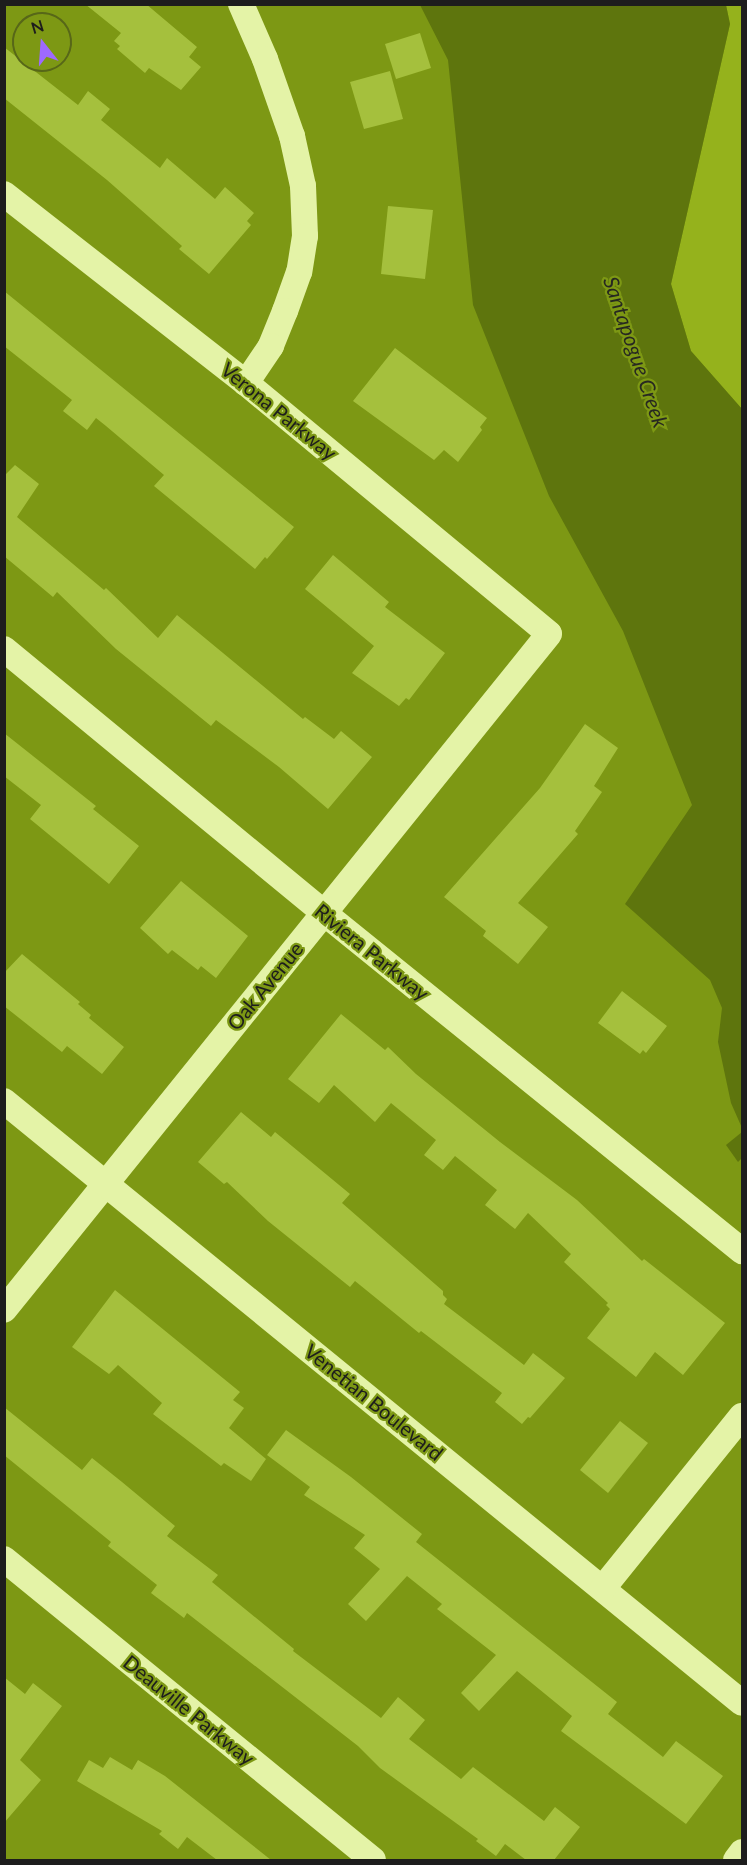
<!DOCTYPE html>
<style>
body{margin:0}
#map{position:relative;width:747px;height:1865px;overflow:hidden;background:#7d9814;font-family:Lato,sans-serif}
div>[style]{position:absolute}
.green>*{inset:0;background:#95b21c}
.water>*{inset:0;background:#5e750d}
.building>*{inset:0;background:#a5c03d}
.minor>*{height:26px;margin:-13px;padding:0 13px;transform-origin:13px;border-radius:13px;background:#e4f3a7}
span{translate:-50% -50%;white-space:nowrap;text-align:center;line-height:1.15;-webkit-text-stroke:4.5px #7d9814;paint-order:stroke}
.street-label{font-size:20px;color:#1d1d1d}
.water-label{font-size:21px;color:#272821;font-style:italic}
.frame{position:absolute;inset:0;border:6px solid #1d1d1d;pointer-events:none}
.north{position:absolute;left:12px;top:12px;width:60px;height:60px;box-sizing:border-box;background:#7d9814;border:2px solid #576718;border-radius:50%;rotate:343deg;font-size:16px;font-weight:700;line-height:24px;text-align:center;color:#1d1d1d}
.north::after{content:'';display:block;margin:auto;width:21px;height:27px;background:#9e69ff;clip-path:polygon(50% 0,100% 100%,50% 72%,0 100%)}
</style>
<div id="map">
<div class="green">
<div style="clip-path:polygon(726px 5px,742px 5px,742px 409px,691px 351px,671px 284px,730px 24px)"></div>
</div>
<div class="water">
<div style="clip-path:polygon(420px 5px,726px 5px,730px 24px,671px 284px,691px 351px,742px 409px,742px 1128px,731px 1103px,718px 1042px,722px 1008px,710px 980px,625px 904px,692px 805px,623px 631px,549px 496px,473px 305px,448px 60px)"></div>
<div style="clip-path:polygon(742px 1132px,742px 1158px,738px 1162px,726px 1145px)"></div>
</div>
<div class="building">
<div style="clip-path:polygon(85px 4px,146px 4px,197px 47px,189px 57px,201px 67px,181px 90px,149px 68px,145px 73px,117px 49px,120px 46px,114px 41px,121px 33px)"></div>
<div style="clip-path:polygon(420px 33px,431px 68px,396px 79px,385px 44px)"></div>
<div style="clip-path:polygon(4px 47px,78px 105px,88px 91px,110px 109px,101px 120px,160px 168px,167px 158px,215px 199px,225px 187px,254px 213px,247px 221px,251px 225px,209px 274px,179px 249px,182px 246px,107px 180px,4px 98px)"></div>
<div style="clip-path:polygon(390px 71px,403px 119px,364px 129px,350px 82px)"></div>
<div style="clip-path:polygon(388px 206px,433px 210px,425px 279px,381px 274px)"></div>
<div style="clip-path:polygon(4px 291px,294px 527px,267px 559px,265px 557px,255px 569px,154px 486px,164px 475px,106px 426px,96px 418px,87px 430px,63px 411px,72px 400px,4px 346px)"></div>
<div style="clip-path:polygon(395px 348px,487px 418px,480px 427px,482px 430px,458px 462px,444px 450px,434px 460px,353px 401px)"></div>
<div style="clip-path:polygon(15px 465px,39px 484px,17px 517px,104px 590px,106px 588px,158px 638px,177px 615px,303px 719px,305px 717px,334px 739px,341px 731px,372px 757px,328px 809px,279px 767px,216px 720px,211px 726px,116px 649px,57px 592px,53px 597px,4px 556px,4px 476px)"></div>
<div style="clip-path:polygon(333px 555px,389px 602px,385px 607px,445px 653px,409px 700px,406px 698px,399px 706px,352px 673px,374px 646px,305px 589px)"></div>
<div style="clip-path:polygon(585px 724px,618px 748px,594px 786px,602px 792px,575px 831px,578px 834px,518px 903px,548px 927px,518px 964px,483px 936px,486px 931px,444px 897px,540px 788px)"></div>
<div style="clip-path:polygon(4px 733px,96px 806px,93px 809px,139px 846px,109px 884px,30px 819px,41px 805px,4px 776px)"></div>
<div style="clip-path:polygon(181px 881px,248px 936px,216px 978px,201px 966px,198px 970px,172px 950px,168px 954px,140px 928px)"></div>
<div style="clip-path:polygon(22px 954px,80px 1002px,78px 1004px,91px 1015px,89px 1018px,124px 1047px,102px 1074px,67px 1046px,62px 1052px,4px 1006px,4px 973px)"></div>
<div style="clip-path:polygon(622px 991px,667px 1026px,646px 1053px,643px 1050px,640px 1054px,598px 1023px)"></div>
<div style="clip-path:polygon(341px 1014px,385px 1050px,388px 1047px,416px 1074px,500px 1142px,577px 1200px,642px 1261px,644px 1259px,725px 1323px,683px 1375px,655px 1352px,636px 1377px,587px 1338px,610px 1309px,606px 1305px,608px 1303px,564px 1262px,571px 1254px,528px 1213px,515px 1229px,485px 1205px,497px 1190px,455px 1156px,443px 1170px,424px 1155px,436px 1140px,391px 1103px,375px 1122px,334px 1085px,319px 1103px,288px 1079px)"></div>
<div style="clip-path:polygon(241px 1112px,271px 1137px,275px 1132px,350px 1194px,342px 1203px,443px 1291px,443px 1295px,447px 1299px,444px 1304px,524px 1365px,533px 1353px,565px 1378px,530px 1418px,528px 1417px,522px 1424px,495px 1402px,502px 1393px,421px 1331px,419px 1333px,355px 1281px,350px 1287px,268px 1221px,227px 1182px,224px 1184px,198px 1162px)"></div>
<div style="clip-path:polygon(115px 1290px,240px 1392px,233px 1400px,244px 1408px,229px 1428px,266px 1459px,251px 1481px,224px 1463px,221px 1466px,153px 1414px,162px 1403px,118px 1365px,109px 1374px,72px 1347px)"></div>
<div style="clip-path:polygon(4px 1407px,82px 1470px,92px 1458px,122px 1482px,175px 1526px,167px 1536px,218px 1575px,212px 1582px,294px 1649px,293px 1651px,381px 1718px,398px 1697px,425px 1720px,409px 1739px,461px 1779px,473px 1767px,544px 1821px,555px 1807px,580px 1827px,554px 1860px,526px 1860px,505px 1844px,496px 1856px,476px 1841px,478px 1839px,380px 1768px,358px 1746px,187px 1613px,184px 1618px,151px 1593px,157px 1585px,108px 1546px,111px 1542px,4px 1455px)"></div>
<div style="clip-path:polygon(620px 1421px,648px 1443px,608px 1493px,580px 1470px)"></div>
<div style="clip-path:polygon(286px 1430px,351px 1477px,422px 1534px,416px 1542px,617px 1702px,608px 1714px,663px 1757px,676px 1741px,723px 1776px,686px 1824px,561px 1731px,572px 1716px,517px 1671px,479px 1711px,461px 1693px,496px 1655px,437px 1609px,442px 1604px,407px 1576px,366px 1621px,348px 1604px,380px 1569px,354px 1548px,365px 1535px,304px 1495px,310px 1487px,267px 1455px)"></div>
<div style="clip-path:polygon(4px 1677px,25px 1694px,33px 1683px,62px 1706px,20px 1760px,41px 1780px,4px 1823px)"></div>
<div style="clip-path:polygon(110px 1757px,132px 1770px,138px 1760px,165px 1776px,271px 1860px,217px 1860px,187px 1837px,178px 1849px,159px 1834px,162px 1831px,77px 1781px,89px 1760px,103px 1768px)"></div>
</div>
<div class="minor">
<div style="left:241px;top:4px;width:60px;rotate:66.4deg"></div>
<div style="left:265px;top:59px;width:82px;rotate:70.7deg"></div>
<div style="left:292px;top:136px;width:51px;rotate:77.6deg"></div>
<div style="left:303px;top:186px;width:50px;rotate:87.7deg"></div>
<div style="left:305px;top:236px;width:36px;rotate:99deg"></div>
<div style="left:299px;top:272px;width:41px;rotate:109.7deg"></div>
<div style="left:285px;top:311px;width:38px;rotate:112deg"></div>
<div style="left:271px;top:346px;width:45px;rotate:124deg"></div>
<div style="left:4px;top:194px;width:307px;rotate:38deg"></div>
<div style="left:246px;top:383px;width:393px;rotate:39.6deg"></div>
<div style="left:549px;top:634px;width:868px;rotate:128.88deg"></div>
<div style="left:4px;top:649px;width:415px;rotate:39.5deg"></div>
<div style="left:324px;top:913px;width:538px;rotate:38.96deg"></div>
<div style="left:4px;top:1101px;width:952px;rotate:39.2deg"></div>
<div style="left:4px;top:1559px;width:476px;rotate:39.2deg"></div>
<div style="left:603px;top:1588px;width:221px;rotate:-51.1deg"></div>
<div style="left:736px;top:1860px;width:10px;rotate:-53deg"></div>
</div>
<div class="street-label">
<span style="left:279px;top:411px;rotate:39deg">Verona Parkway</span>
<span style="left:372px;top:952px;rotate:39deg">Riviera Parkway</span>
<span style="left:265px;top:986px;rotate:-51deg">Oak Avenue</span>
<span style="left:374px;top:1402px;rotate:39deg">Venetian Boulevard</span>
<span style="left:189px;top:1710px;rotate:39deg">Deauville Parkway</span>
</div>
<div class="water-label">
<span style="left:636px;top:352px;rotate:71deg">Santapogue Creek</span>
</div>
<div class="frame"></div>
<div class="north">N</div>
</div>
